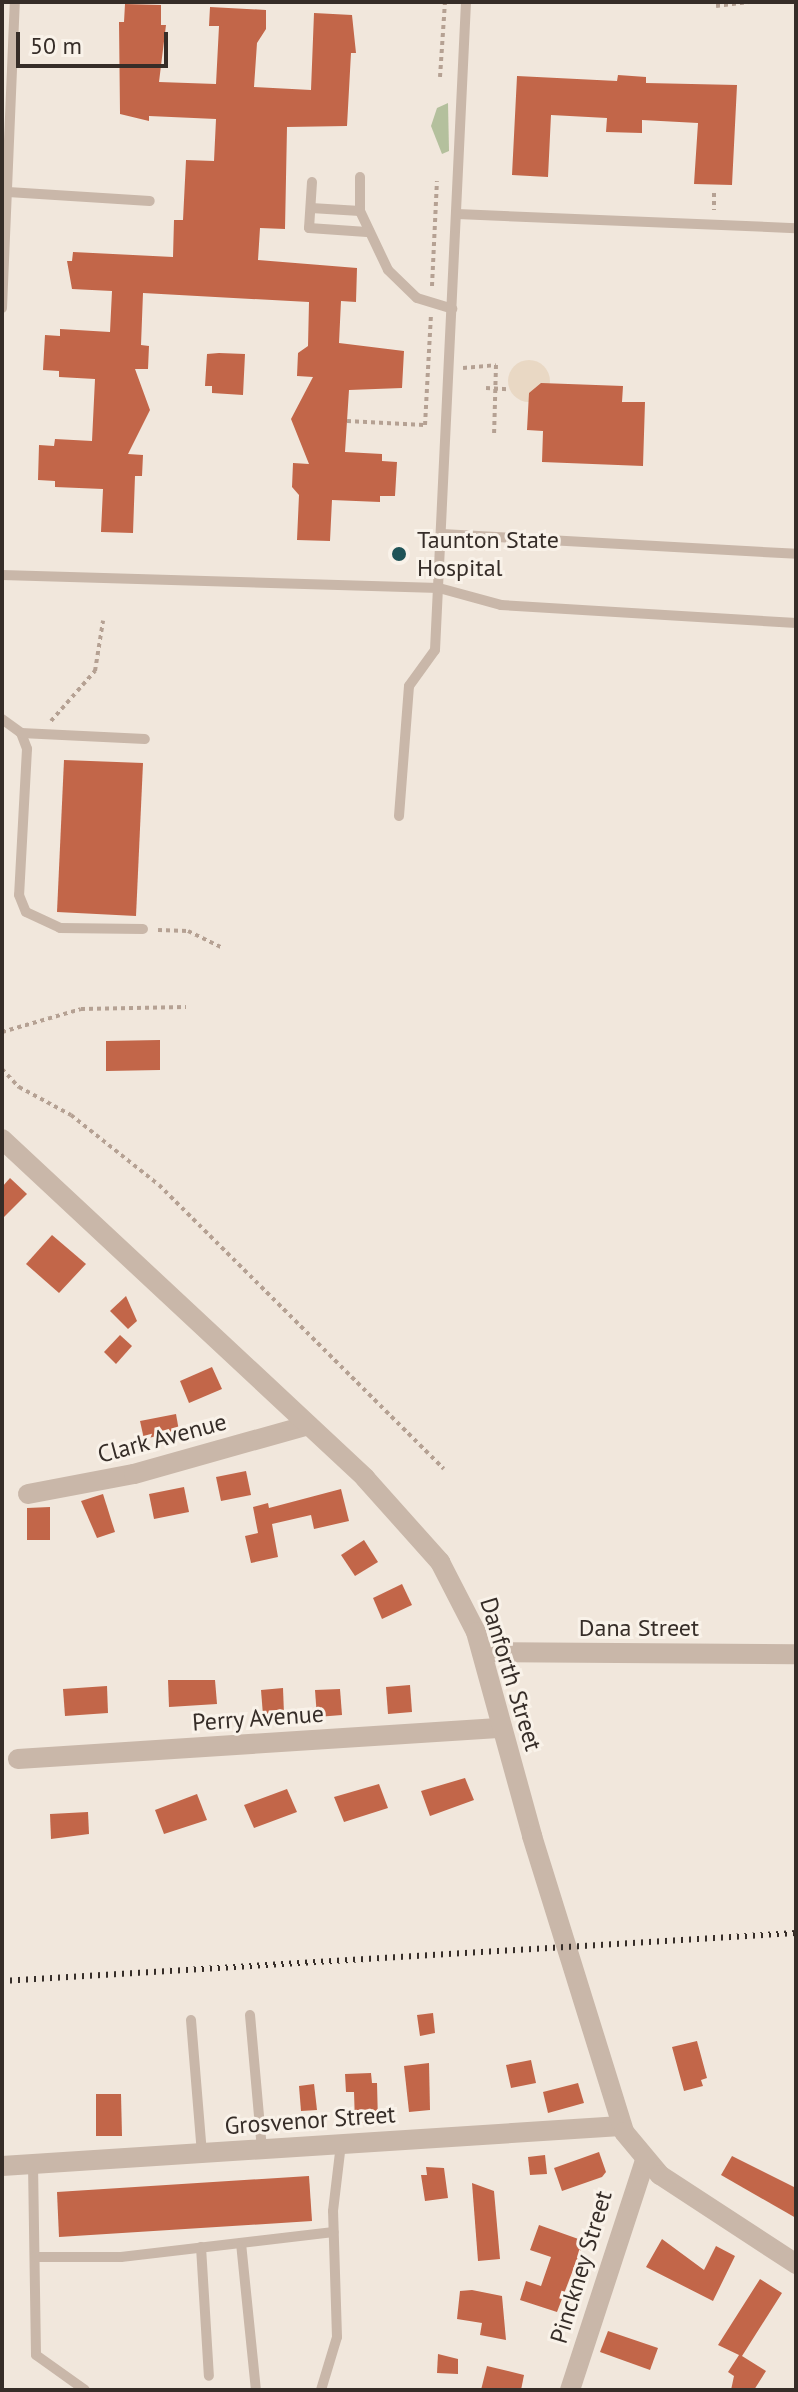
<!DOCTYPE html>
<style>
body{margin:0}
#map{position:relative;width:798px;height:2392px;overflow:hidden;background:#f1e7dc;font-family:"PT Sans",sans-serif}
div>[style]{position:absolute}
.green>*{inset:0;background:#b4c09d}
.plaza>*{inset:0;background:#e9d8c4}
.round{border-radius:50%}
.building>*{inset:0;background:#c26649}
.path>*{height:4px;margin-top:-2px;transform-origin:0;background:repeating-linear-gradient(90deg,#b5a193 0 4px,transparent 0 8px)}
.service>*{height:10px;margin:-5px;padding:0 5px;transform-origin:5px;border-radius:5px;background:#c9b7a9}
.minor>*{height:20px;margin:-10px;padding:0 10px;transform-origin:10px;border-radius:10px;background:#c9b7a9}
.tertiary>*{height:20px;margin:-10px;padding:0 10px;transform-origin:10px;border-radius:10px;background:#c9b7a9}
.rail>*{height:6px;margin-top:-3px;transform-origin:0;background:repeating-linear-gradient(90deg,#362d28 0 2px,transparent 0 8px)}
.dots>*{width:22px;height:22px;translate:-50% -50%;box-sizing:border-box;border:4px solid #f9f2e9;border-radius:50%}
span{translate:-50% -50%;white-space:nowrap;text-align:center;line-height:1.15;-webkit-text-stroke:6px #f9f2e9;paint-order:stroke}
.poi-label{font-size:24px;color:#362d28}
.left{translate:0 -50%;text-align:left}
.street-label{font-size:24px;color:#362d28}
.frame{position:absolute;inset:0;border:4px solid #362d28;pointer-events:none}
.scale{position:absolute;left:16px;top:32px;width:152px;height:36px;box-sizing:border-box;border:4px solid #362d28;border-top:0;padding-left:10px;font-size:24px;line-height:28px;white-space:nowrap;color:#362d28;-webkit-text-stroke:6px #f9f2e9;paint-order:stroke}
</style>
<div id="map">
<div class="green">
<div style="clip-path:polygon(448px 103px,449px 151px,442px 154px,431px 126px,437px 108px)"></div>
</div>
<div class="plaza">
<div class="round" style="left:508px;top:360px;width:42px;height:42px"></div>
</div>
<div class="building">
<div style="clip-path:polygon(125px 4px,161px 5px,161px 25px,166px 25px,159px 82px,216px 84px,219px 26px,209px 26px,210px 7px,266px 10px,266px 29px,257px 43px,254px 87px,311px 90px,314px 13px,352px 15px,356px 53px,351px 53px,347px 126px,287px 127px,285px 229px,260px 228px,258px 260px,357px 268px,356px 302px,341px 301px,339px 343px,404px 351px,402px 388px,349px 390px,345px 452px,382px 454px,382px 461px,397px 462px,395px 496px,380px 496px,380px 502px,332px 500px,330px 541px,297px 540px,299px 495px,292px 487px,293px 463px,309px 464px,291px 419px,313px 377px,297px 376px,298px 353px,308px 346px,309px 302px,143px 293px,141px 345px,149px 346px,148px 369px,135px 369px,150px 410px,128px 454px,143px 455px,142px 476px,135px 476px,133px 533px,101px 532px,103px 489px,55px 487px,55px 481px,38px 480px,39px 445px,54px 446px,55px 439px,92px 441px,95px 379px,59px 377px,59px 371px,43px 370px,45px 335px,60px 336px,60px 329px,110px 332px,112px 291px,72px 289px,67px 261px,72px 261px,73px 252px,173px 257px,174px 220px,183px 220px,186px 160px,214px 161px,216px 119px,149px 116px,149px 121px,120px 114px,119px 22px,124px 22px)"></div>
<div style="clip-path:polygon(618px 75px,646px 77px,646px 83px,737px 85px,732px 185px,694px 184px,698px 123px,642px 120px,642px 133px,606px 132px,607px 118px,551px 115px,548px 177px,512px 175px,517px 76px,617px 81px)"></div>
<div style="clip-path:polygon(219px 353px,245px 354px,243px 395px,212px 393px,212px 386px,205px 386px,207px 354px)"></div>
<div style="clip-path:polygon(541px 383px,623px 386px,622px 402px,645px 402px,643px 466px,542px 462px,543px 431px,527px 430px,529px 393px)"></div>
<div style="clip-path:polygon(64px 760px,143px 763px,136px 916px,57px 912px)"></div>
<div style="clip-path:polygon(160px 1040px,160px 1070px,106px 1071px,106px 1041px)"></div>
<div style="clip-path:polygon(10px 1178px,27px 1194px,2px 1219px,2px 1187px)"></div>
<div style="clip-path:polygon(52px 1235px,86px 1264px,59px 1293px,26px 1264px)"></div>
<div style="clip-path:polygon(126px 1296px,137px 1321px,128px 1329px,110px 1311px)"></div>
<div style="clip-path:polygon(120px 1335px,132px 1346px,116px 1364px,104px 1352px)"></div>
<div style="clip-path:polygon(212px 1367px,222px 1389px,189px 1403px,180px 1381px)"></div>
<div style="clip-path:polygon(176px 1414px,179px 1431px,144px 1439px,140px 1421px)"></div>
<div style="clip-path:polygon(246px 1471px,251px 1495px,221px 1501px,216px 1477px)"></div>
<div style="clip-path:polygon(184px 1487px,189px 1512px,154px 1519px,149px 1494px)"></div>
<div style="clip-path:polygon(341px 1489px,349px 1521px,314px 1529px,311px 1515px,272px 1524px,278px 1557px,251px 1563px,245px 1536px,258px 1533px,253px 1507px,268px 1503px,269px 1508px)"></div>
<div style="clip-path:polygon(103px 1494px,115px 1532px,97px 1538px,81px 1501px)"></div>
<div style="clip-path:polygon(50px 1507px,50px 1540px,27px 1540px,27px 1508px)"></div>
<div style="clip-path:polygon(364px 1540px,378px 1562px,355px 1576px,341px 1555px)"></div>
<div style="clip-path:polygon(402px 1584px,412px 1605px,382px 1619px,373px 1598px)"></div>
<div style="clip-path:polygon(168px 1680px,215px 1680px,217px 1704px,169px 1707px)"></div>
<div style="clip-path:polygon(410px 1685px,412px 1712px,388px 1714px,386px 1687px)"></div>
<div style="clip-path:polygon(107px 1686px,108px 1713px,65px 1716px,63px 1689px)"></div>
<div style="clip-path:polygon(283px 1688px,284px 1714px,263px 1715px,261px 1690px)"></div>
<div style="clip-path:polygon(340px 1689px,342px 1715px,317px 1717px,315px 1690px)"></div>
<div style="clip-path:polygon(465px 1778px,474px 1800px,430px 1816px,421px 1791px)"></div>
<div style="clip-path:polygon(379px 1784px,388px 1808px,344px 1822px,334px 1797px)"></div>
<div style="clip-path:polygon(287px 1789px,297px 1812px,254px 1828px,244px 1805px)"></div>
<div style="clip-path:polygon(197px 1794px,207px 1820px,164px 1834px,155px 1810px)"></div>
<div style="clip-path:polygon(88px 1812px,89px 1834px,51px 1839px,50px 1814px)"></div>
<div style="clip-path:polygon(433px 2013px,435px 2033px,420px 2036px,417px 2015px)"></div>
<div style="clip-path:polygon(697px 2041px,707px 2078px,701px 2080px,703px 2086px,684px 2091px,672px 2047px)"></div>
<div style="clip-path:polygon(531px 2060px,536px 2083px,511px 2088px,506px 2065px)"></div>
<div style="clip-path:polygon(429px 2063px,430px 2110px,409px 2112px,404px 2066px)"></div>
<div style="clip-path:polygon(371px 2073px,372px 2083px,377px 2083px,378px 2122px,355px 2123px,354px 2092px,346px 2092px,345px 2074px)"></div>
<div style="clip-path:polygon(578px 2083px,584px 2103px,548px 2113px,543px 2092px)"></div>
<div style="clip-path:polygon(314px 2084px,317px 2110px,301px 2111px,299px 2086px)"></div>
<div style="clip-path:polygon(96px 2094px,121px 2094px,122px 2136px,96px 2136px)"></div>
<div style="clip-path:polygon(599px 2152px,606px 2172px,602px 2177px,562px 2191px,554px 2168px)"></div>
<div style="clip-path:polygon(545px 2155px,547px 2174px,530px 2175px,528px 2157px)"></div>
<div style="clip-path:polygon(732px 2156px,796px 2188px,796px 2218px,721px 2175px)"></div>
<div style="clip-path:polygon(426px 2167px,444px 2168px,448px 2198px,425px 2201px,421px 2175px,427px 2175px)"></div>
<div style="clip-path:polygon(309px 2176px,312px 2221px,59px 2237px,57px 2192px)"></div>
<div style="clip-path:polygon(472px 2183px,494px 2191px,500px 2259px,478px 2261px)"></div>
<div style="clip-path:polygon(539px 2225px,584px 2241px,557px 2312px,520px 2300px,526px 2281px,541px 2286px,551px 2257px,530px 2250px)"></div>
<div style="clip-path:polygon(662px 2239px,704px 2270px,716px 2246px,735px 2256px,713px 2301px,646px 2267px)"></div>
<div style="clip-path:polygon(760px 2279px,782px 2293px,742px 2356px,766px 2371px,754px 2390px,731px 2390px,734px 2376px,728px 2372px,739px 2355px,718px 2345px)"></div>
<div style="clip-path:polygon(472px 2290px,502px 2296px,506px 2340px,480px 2335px,482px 2323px,457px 2319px,460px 2291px)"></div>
<div style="clip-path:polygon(608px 2331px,658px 2348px,650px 2370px,600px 2352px)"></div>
<div style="clip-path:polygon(438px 2354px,458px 2359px,458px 2374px,437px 2373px)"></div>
<div style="clip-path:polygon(487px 2366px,524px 2375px,521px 2390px,481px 2390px)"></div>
</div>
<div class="path">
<div style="left:716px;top:6px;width:33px;rotate:-7deg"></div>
<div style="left:440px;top:77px;width:75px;rotate:-86.2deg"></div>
<div style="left:714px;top:193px;width:17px;rotate:90deg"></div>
<div style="left:432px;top:286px;width:105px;rotate:-87.3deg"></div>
<div style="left:463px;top:368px;width:33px;rotate:-5deg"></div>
<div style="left:496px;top:365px;width:72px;rotate:91.6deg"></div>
<div style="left:486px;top:388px;width:22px;rotate:3deg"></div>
<div style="left:347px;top:421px;width:77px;rotate:3deg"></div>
<div style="left:425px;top:425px;width:110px;rotate:-86.9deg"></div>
<div style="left:51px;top:721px;width:67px;rotate:-48.7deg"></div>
<div style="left:95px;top:671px;width:51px;rotate:-80.9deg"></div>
<div style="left:158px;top:930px;width:30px;rotate:2deg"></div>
<div style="left:188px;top:931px;width:37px;rotate:26deg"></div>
<div style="left:2px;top:1032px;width:82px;rotate:-16.2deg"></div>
<div style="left:81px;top:1009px;width:105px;rotate:-1.1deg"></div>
<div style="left:2px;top:1069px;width:25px;rotate:47deg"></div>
<div style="left:19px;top:1087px;width:59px;rotate:28.3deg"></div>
<div style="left:71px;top:1115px;width:112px;rotate:38.5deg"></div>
<div style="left:159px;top:1185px;width:402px;rotate:44.9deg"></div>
</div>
<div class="service">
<div style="left:360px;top:177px;width:34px;rotate:90deg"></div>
<div style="left:360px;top:211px;width:65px;rotate:64.6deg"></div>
<div style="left:388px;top:270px;width:40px;rotate:44deg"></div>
<div style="left:417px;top:298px;width:37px;rotate:17deg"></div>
<div style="left:312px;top:182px;width:46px;rotate:93.7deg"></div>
<div style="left:309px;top:228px;width:58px;rotate:3.9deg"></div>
<div style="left:8px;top:192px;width:142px;rotate:3.6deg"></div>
<div style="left:311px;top:208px;width:49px;rotate:3.5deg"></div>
<div style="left:457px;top:214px;width:339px;rotate:2.4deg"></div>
<div style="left:2px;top:308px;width:306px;rotate:-87.6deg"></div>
<div style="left:442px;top:534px;width:355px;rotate:3.2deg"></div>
<div style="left:2px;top:575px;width:437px;rotate:1.7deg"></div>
<div style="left:439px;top:588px;width:64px;rotate:15.3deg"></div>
<div style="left:501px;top:605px;width:296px;rotate:3.5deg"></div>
<div style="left:2px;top:719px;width:24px;rotate:36deg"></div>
<div style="left:21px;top:733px;width:17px;rotate:69deg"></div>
<div style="left:27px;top:749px;width:146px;rotate:93.1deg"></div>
<div style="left:19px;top:895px;width:18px;rotate:68deg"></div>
<div style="left:26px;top:912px;width:38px;rotate:25deg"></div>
<div style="left:60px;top:928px;width:83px;rotate:0.7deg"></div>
<div style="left:21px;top:733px;width:124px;rotate:2.8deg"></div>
<div style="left:399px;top:816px;width:130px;rotate:-85.6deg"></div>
<div style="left:409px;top:686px;width:44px;rotate:-54.2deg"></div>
<div style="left:435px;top:650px;width:649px;rotate:-87.26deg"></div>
<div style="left:250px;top:2015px;width:135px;rotate:84.9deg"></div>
<div style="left:191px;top:2020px;width:133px;rotate:85.3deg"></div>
<div style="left:33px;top:2164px;width:191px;rotate:89.1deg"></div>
<div style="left:36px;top:2355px;width:60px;rotate:35.5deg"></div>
<div style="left:241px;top:2243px;width:148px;rotate:84.2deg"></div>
<div style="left:201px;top:2247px;width:129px;rotate:86.5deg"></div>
<div style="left:35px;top:2257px;width:86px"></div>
<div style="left:121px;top:2257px;width:214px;rotate:-6.7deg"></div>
<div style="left:321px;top:2390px;width:55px;rotate:-73.2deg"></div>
<div style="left:337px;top:2337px;width:126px;rotate:-91.8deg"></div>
<div style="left:333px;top:2211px;width:67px;rotate:-83.2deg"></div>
</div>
<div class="minor">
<div style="left:28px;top:1494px;width:108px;rotate:-10.7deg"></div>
<div style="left:134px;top:1474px;width:181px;rotate:-15.7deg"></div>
<div style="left:482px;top:1652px;width:314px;rotate:0.4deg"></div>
<div style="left:18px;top:1759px;width:485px;rotate:-3.7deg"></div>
<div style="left:2px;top:2166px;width:620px;rotate:-3.7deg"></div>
<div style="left:570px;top:2390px;width:241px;rotate:-71.9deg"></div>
</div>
<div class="tertiary">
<div style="left:2px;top:1139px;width:497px;rotate:43deg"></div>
<div style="left:365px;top:1478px;width:113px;rotate:48.2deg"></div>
<div style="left:440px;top:1562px;width:79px;rotate:62.8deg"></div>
<div style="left:476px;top:1632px;width:212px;rotate:74.6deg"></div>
<div style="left:532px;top:1836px;width:310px;rotate:72.7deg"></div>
<div style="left:624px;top:2132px;width:56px;rotate:50.1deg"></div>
<div style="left:660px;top:2175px;width:163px;rotate:33.2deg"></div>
</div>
<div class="rail">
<div style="left:2px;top:1981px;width:795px;rotate:-3.46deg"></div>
</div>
<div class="dots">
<div style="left:399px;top:554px;background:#1f5357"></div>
</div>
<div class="poi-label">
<span class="left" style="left:417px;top:554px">Taunton State<br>Hospital</span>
</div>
<div class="street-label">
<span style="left:162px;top:1438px;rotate:-15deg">Clark Avenue</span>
<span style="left:639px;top:1628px">Dana Street</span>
<span style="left:511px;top:1674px;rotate:73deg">Danforth Street</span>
<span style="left:258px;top:1718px;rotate:-4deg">Perry Avenue</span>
<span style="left:310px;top:2120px;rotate:-4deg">Grosvenor Street</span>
<span style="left:581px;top:2267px;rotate:-73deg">Pinckney Street</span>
</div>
<div class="frame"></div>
<div class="scale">50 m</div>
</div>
